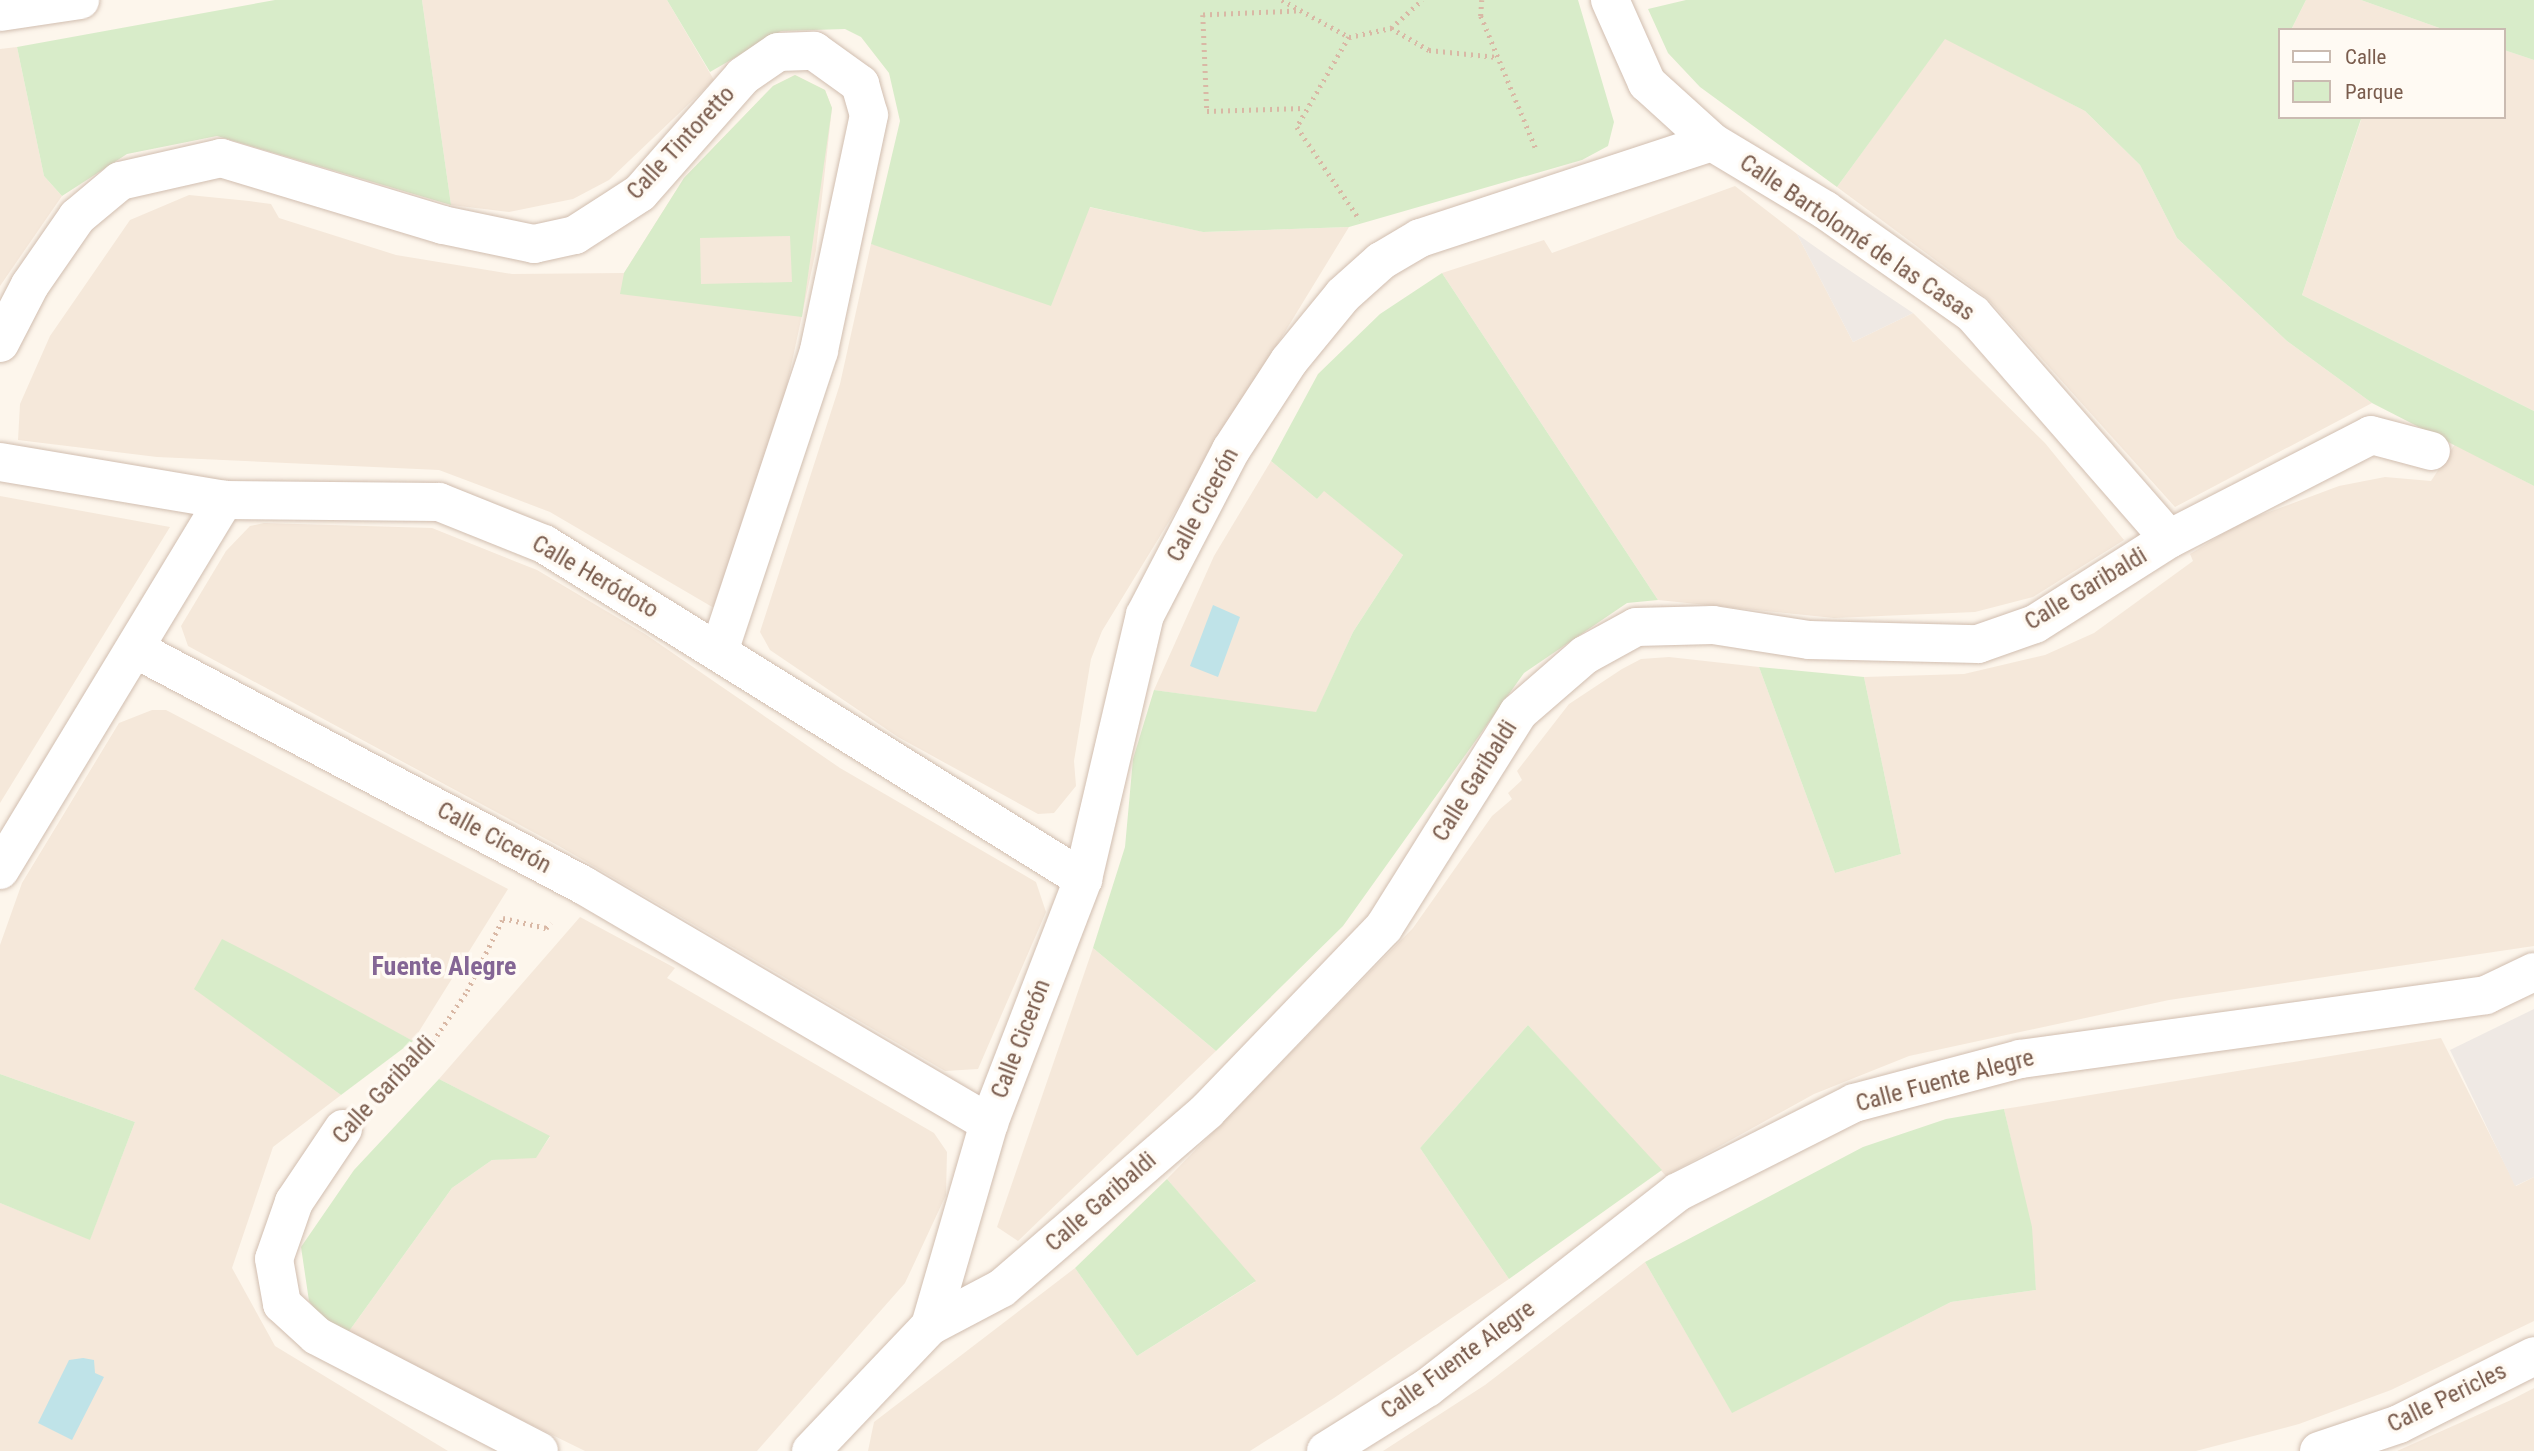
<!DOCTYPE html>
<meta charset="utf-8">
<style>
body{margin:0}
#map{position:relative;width:2534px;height:1451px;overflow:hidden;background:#fdf6ec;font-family:"Roboto Condensed",sans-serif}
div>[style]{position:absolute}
.residential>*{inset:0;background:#f5e8da}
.industrial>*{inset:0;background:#efe9e4}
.green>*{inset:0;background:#d8ecc9}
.water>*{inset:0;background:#bfe3e8}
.path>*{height:4.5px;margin-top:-2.25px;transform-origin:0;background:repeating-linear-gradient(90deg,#d9b8a5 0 2px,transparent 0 7px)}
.roads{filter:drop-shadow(0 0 2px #d1beb0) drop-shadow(0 0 2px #d1beb0)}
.minor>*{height:38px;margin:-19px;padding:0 19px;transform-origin:19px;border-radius:19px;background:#fff}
.tertiary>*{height:38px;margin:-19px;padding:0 19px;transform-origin:19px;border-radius:19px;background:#fff}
span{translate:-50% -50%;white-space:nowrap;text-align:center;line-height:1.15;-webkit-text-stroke:7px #fffaf3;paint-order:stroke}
.street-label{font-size:24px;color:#7a5c4d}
.neighbourhood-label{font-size:26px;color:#846695;font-weight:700}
.legend{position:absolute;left:2278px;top:28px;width:228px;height:91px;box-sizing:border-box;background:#fffaf3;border:2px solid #cabbb1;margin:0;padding:9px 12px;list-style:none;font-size:21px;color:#7a5c4d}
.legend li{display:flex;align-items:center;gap:14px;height:35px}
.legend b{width:35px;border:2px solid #cabbb1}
</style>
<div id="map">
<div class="residential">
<div style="clip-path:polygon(422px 0,667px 0,714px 80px,609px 180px,573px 199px,509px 212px,451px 205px)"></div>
<div style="clip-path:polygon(2306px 0,2361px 0,2445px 30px,2291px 30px)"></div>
<div style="clip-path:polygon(1945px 38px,2085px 111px,2140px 165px,2177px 238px,2287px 341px,2372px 403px,2175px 507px,1988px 299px,1837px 187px)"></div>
<div style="clip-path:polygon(17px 47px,44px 176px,62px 196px,0 286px,0 49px)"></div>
<div style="clip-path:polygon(2504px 50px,2534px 60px,2534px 411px,2302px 295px,2361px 120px,2356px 117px,2504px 117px)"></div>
<div style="clip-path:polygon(795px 75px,825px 90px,832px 108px,816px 250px,784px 399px,714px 608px,550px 512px,439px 470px,157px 457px,18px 440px,20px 404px,50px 336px,130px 220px,189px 195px,249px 201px,271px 204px,279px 218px,396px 255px,512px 274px,624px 273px,684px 178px,773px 86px)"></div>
<div style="clip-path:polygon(1735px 186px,1797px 234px,1853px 342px,1913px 313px,2045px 443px,2124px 540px,2033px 597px,1975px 612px,1834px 618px,1658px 600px,1442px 273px,1544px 240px,1552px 253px)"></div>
<div style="clip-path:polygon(1089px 207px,1204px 232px,1349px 227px,1102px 631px,1091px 659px,1074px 761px,1076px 786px,1054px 813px,1038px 814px,898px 737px,770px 650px,760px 632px,840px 384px,871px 244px,902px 251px)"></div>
<div style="clip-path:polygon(2455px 444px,2534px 486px,2534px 946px,2169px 1000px,1909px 1056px,1814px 1094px,1666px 1176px,1528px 1025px,1420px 1148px,1509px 1279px,1334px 1398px,1250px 1451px,868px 1451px,874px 1422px,1075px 1268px,1137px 1356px,1255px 1282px,1167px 1179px,1413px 928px,1492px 816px,1512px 799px,1508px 793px,1522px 780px,1517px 771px,1569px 704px,1622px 669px,1641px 659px,1669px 657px,1759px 667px,1835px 873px,1901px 854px,1864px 677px,1964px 674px,2045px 655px,2094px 633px,2193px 561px,2190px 554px,2242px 522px,2339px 486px,2385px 477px,2431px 481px)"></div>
<div style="clip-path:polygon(1271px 461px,1317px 499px,1324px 490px,1403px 555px,1353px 632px,1316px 713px,1154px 690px,1214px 556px)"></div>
<div style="clip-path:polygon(0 496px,170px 527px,0 803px)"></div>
<div style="clip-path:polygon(264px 523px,432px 528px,537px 570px,645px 634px,840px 768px,1036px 882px,1046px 912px,978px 1069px,945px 1071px,559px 846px,188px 646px,181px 626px,226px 551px,250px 526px)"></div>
<div style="clip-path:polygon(152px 710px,166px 710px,508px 889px,413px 1041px,348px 1008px,282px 1052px,341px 1095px,273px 1147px,232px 1268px,275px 1346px,448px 1451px,0 1451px,0 1203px,90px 1239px,135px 1122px,0 1074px,0 945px,22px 883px,119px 723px)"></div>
<div style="clip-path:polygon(580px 917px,675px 968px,667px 978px,934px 1133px,947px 1152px,946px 1195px,905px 1283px,757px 1451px,585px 1451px,347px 1334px,452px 1188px,492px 1160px,536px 1157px,550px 1137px,439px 1079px)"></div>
<div style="clip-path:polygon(1093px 948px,1216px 1051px,1018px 1241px,997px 1227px)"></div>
<div style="clip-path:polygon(2441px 1038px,2516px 1186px,2534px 1177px,2534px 1321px,2391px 1390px,2299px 1424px,2196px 1451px,1383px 1451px,1485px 1385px,1645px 1262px,1732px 1412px,1951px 1302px,2036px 1290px,2031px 1227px,2004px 1109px)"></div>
<div style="clip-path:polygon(2534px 1388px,2534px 1451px,2397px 1451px,2511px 1400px)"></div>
</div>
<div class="industrial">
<div style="clip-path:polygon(1797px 234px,1831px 258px,1913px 313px,1853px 342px)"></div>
<div style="clip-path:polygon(2534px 1009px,2534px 1177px,2515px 1186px,2450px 1050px)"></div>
</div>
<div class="green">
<div style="clip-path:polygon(275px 0,422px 0,451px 205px,217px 136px,127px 154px,62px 196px,44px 176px,17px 47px)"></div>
<div style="clip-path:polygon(667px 0,1578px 0,1614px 122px,1608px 146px,1582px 160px,1349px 227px,1203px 232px,1090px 207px,1051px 306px,871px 244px,900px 121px,889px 73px,861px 37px,845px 29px,781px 31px,710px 72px)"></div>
<div style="clip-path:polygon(1686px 0,2306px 0,2291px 30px,2280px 30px,2280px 117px,2361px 119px,2302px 295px,2534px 411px,2534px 486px,2372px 403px,2287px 341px,2177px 238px,2140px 165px,2085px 111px,1945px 39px,1837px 187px,1700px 87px,1668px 53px,1648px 9px)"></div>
<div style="clip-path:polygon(2361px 0,2534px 0,2534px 60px,2504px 50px,2504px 30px,2445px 30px)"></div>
<div style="clip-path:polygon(evenodd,795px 75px,825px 90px,832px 108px,802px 317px,620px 294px,624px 273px,684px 178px,773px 86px,795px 75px,790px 236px,792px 282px,701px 284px,700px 238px,790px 236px)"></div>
<div style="clip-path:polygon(1442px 273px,1658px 600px,1627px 603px,1524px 673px,1343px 926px,1216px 1051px,1093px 948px,1125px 847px,1133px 759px,1154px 690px,1316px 712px,1353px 632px,1403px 555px,1324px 491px,1317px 499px,1271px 461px,1318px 374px,1380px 314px)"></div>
<div style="clip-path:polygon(1759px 667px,1864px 677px,1901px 854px,1835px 873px)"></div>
<div style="clip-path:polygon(222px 939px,285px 971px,413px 1041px,341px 1095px,194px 989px)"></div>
<div style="clip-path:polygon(1528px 1025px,1662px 1170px,1509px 1279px,1420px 1148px)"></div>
<div style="clip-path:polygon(0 1074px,135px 1122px,90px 1240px,0 1203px)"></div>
<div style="clip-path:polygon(439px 1079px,550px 1136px,536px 1158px,492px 1160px,452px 1188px,347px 1334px,324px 1321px,309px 1301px,301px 1247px,354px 1170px)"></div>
<div style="clip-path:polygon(2004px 1109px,2032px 1227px,2036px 1290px,1951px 1302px,1732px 1413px,1645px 1262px,1863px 1147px,1946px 1119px)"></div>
<div style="clip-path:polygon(1167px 1179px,1256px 1281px,1137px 1356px,1075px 1268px)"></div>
</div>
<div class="water">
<div style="clip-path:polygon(1213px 605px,1240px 617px,1218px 677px,1190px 666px)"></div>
<div style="clip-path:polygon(83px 1358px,94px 1360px,95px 1373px,104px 1377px,72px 1440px,38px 1423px,69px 1360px)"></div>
</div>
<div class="path">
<div style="left:1282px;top:0;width:77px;rotate:28.9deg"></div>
<div style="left:1349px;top:37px;width:43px;rotate:-12.1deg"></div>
<div style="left:1391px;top:28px;width:42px;rotate:-42.1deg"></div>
<div style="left:1482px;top:0;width:16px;rotate:94deg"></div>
<div style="left:1481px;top:16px;width:144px;rotate:67.5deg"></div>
<div style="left:1296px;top:11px;width:93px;rotate:177.5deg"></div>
<div style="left:1203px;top:15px;width:96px;rotate:87.6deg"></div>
<div style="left:1207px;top:111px;width:97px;rotate:-1.8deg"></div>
<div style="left:1391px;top:28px;width:44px;rotate:30.1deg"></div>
<div style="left:1429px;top:50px;width:68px;rotate:5.9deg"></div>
<div style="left:1349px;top:37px;width:104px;rotate:120deg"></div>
<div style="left:1297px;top:127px;width:112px;rotate:55.9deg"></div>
<div style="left:376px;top:1098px;width:67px;rotate:-42.6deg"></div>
<div style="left:425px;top:1053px;width:75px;rotate:-55.9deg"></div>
<div style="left:467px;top:991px;width:81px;rotate:-63.7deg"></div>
<div style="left:503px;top:918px;width:44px;rotate:13.1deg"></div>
<div style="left:546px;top:928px;width:7px;rotate:-45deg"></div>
</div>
<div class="roads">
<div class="minor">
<div style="left:1610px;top:0;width:91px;rotate:66deg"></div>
<div style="left:1647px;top:83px;width:88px;rotate:42.2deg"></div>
<div style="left:1712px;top:142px;width:132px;rotate:31deg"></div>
<div style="left:1825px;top:210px;width:181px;rotate:35.1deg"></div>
<div style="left:1973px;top:314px;width:298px;rotate:48.9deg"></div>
<div style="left:0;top:12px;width:81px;rotate:-8.5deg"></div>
<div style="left:0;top:343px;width:65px;rotate:-62.7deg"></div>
<div style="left:30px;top:285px;width:83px;rotate:-55.3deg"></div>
<div style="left:77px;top:217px;width:56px;rotate:-39.9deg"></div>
<div style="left:120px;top:181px;width:104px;rotate:-12.8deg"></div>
<div style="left:221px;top:158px;width:232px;rotate:16.8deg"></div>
<div style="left:443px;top:225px;width:93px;rotate:11.8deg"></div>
<div style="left:534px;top:244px;width:42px;rotate:-12.4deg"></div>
<div style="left:575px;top:235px;width:77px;rotate:-32.9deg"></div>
<div style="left:640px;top:193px;width:156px;rotate:-48.6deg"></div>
<div style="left:743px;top:76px;width:42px;rotate:-34.4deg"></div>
<div style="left:778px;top:52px;width:36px;rotate:-2deg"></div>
<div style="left:814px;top:51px;width:57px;rotate:35.7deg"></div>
<div style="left:860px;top:84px;width:32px;rotate:74deg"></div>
<div style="left:869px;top:115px;width:241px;rotate:102deg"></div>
<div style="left:819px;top:351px;width:316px;rotate:108.4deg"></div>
<div style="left:0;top:462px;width:227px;rotate:9.6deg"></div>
<div style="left:224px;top:500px;width:215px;rotate:0.5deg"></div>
<div style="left:439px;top:502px;width:113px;rotate:21.8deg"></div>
<div style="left:544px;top:544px;width:635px;rotate:31.86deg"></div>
<div style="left:137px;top:650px;width:504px;rotate:27.79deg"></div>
<div style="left:583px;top:885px;width:471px;rotate:30.4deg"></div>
<div style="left:0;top:870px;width:433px;rotate:-58.8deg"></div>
<div style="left:343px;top:1129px;width:88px;rotate:123.9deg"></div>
<div style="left:294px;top:1202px;width:60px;rotate:109.3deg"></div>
<div style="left:274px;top:1259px;width:46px;rotate:79.9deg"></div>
<div style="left:282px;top:1304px;width:47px;rotate:42.4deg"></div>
<div style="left:317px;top:1336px;width:250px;rotate:27.4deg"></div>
<div style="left:930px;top:1326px;width:211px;rotate:-73.8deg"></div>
<div style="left:989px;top:1123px;width:261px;rotate:-68.9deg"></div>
<div style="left:1083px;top:879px;width:271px;rotate:-76.8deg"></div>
<div style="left:1145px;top:615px;width:186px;rotate:-62.5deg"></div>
<div style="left:1231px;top:450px;width:106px;rotate:-56.9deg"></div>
<div style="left:1289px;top:361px;width:85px;rotate:-50.7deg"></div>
<div style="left:1343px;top:295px;width:51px;rotate:-41.8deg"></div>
<div style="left:1381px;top:261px;width:45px;rotate:-30.5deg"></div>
<div style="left:1420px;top:238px;width:307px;rotate:-18.2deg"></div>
<div style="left:811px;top:1451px;width:173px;rotate:-46.4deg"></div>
<div style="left:930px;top:1326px;width:81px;rotate:-27.8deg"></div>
<div style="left:1002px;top:1288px;width:271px;rotate:-40.8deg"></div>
<div style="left:1207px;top:1111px;width:255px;rotate:-46.1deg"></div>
<div style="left:1384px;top:927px;width:252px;rotate:-57.9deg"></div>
<div style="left:1518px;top:713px;width:89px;rotate:-40.9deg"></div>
<div style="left:1585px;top:655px;width:58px;rotate:-28.8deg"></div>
<div style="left:1636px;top:627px;width:77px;rotate:-1.5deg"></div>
<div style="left:1713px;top:625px;width:97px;rotate:8.9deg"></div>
<div style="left:1809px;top:640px;width:169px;rotate:1.4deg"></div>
<div style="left:1978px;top:644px;width:60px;rotate:-19.3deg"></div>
<div style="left:2035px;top:624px;width:159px;rotate:-32.4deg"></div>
<div style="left:2169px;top:539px;width:227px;rotate:-27.2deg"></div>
<div style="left:2371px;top:435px;width:62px;rotate:14.9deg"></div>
<div style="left:2319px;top:1451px;width:84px;rotate:-18.6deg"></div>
<div style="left:2399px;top:1424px;width:151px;rotate:-26.7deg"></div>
</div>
<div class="tertiary">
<div style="left:1326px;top:1451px;width:119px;rotate:-32deg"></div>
<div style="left:1427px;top:1388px;width:318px;rotate:-38deg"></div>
<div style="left:1678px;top:1192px;width:197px;rotate:-26.8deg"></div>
<div style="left:1854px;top:1103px;width:172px;rotate:-14.8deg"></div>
<div style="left:2020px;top:1059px;width:470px;rotate:-7.8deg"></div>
<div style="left:2486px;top:995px;width:53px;rotate:-25.6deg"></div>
</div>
</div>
<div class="street-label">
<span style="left:681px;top:143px;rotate:-47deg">Calle Tintoretto</span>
<span style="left:1857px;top:238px;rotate:34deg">Calle Bartolomé de las Casas</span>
<span style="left:1203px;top:505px;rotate:-62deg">Calle Cicerón</span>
<span style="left:595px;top:577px;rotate:30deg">Calle Heródoto</span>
<span style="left:2086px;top:589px;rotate:-31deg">Calle Garibaldi</span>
<span style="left:1475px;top:781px;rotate:-58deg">Calle Garibaldi</span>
<span style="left:494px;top:838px;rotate:28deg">Calle Cicerón</span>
<span style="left:1021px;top:1039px;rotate:-69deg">Calle Cicerón</span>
<span style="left:1945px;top:1081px;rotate:-15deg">Calle Fuente Alegre</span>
<span style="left:384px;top:1090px;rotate:-47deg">Calle Garibaldi</span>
<span style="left:1101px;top:1202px;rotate:-41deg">Calle Garibaldi</span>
<span style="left:1458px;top:1360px;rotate:-36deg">Calle Fuente Alegre</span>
<span style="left:2447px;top:1398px;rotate:-26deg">Calle Pericles</span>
</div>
<div class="neighbourhood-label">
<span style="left:444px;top:967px">Fuente Alegre</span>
</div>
<ul class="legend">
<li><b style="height:9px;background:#fff"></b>Calle</li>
<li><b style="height:19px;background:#d8ecc9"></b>Parque</li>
</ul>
</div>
